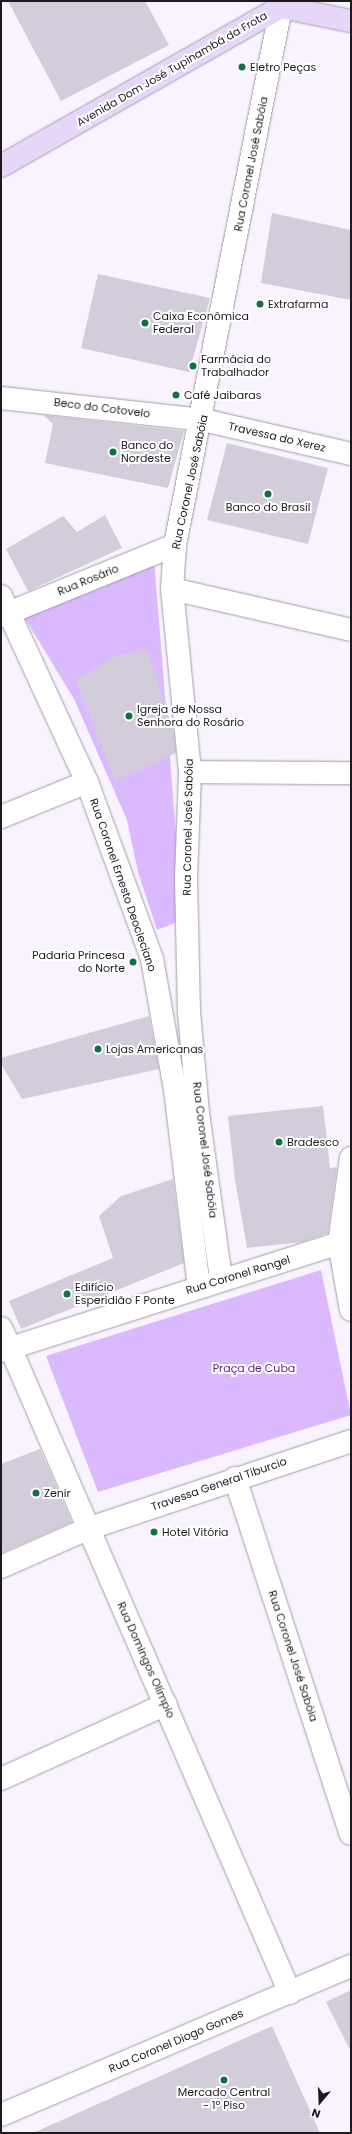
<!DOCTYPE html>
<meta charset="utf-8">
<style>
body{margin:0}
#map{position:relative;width:352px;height:2134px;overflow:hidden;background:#f8f3ff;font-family:Poppins,sans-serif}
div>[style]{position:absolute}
.green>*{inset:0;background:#dbb9fe}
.building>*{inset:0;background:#d3ccdb}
.roads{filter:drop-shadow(0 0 1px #a39caa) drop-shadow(0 0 1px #a39caa)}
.street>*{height:22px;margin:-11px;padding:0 11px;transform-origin:11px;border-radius:11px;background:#fff}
.secondary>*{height:22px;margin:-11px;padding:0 11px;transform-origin:11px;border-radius:11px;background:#fff}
.primary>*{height:22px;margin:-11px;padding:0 11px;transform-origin:11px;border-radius:11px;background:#e6d6f7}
.dots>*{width:11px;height:11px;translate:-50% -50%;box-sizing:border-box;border:2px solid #fff;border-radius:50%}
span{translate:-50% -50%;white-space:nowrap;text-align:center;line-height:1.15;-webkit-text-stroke:4px #fff;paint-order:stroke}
.poi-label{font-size:11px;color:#1d1a1f}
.left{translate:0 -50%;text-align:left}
.right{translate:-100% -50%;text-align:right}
.street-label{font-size:11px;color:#1d1a1f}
.park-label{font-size:11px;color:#591f83}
.frame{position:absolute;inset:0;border:2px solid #1d1a1f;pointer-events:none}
.north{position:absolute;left:300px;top:2082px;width:40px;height:40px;-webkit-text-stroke:3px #fff;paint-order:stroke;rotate:199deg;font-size:11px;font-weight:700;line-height:16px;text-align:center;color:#1d1a1f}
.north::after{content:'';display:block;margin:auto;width:14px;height:18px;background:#1d1a1f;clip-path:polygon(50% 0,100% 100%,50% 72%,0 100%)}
</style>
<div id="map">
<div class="green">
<div style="clip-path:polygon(153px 546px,180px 884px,175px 923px,157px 930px,138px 872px,127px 820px,74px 699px,15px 602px)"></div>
<div style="clip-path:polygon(321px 1270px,351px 1415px,98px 1492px,46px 1356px)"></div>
</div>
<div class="building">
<div style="clip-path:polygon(8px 1px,145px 1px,169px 45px,61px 101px)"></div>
<div style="clip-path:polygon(272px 213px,351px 230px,351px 300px,261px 283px)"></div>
<div style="clip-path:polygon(98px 274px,210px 298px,189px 372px,81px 348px)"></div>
<div style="clip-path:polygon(43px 415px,184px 431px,168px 488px,45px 463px,53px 424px)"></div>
<div style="clip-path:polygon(227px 443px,328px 468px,308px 544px,207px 520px)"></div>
<div style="clip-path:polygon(105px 515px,122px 548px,28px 591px,6px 549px,63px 516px,77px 532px)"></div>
<div style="clip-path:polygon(147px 649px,174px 733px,176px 753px,115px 781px,76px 680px,116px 656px)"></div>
<div style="clip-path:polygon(149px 1016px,159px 1069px,22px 1099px,1px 1064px,1px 1058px)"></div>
<div style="clip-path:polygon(323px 1106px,330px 1168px,337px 1167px,328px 1233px,302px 1242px,247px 1248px,235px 1180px,228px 1116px)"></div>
<div style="clip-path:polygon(173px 1179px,184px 1263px,21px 1329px,9px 1301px,113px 1258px,99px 1216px,121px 1196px)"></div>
<div style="clip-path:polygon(40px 1449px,72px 1522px,1px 1553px,1px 1464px)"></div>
<div style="clip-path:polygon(351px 1990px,351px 2052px,326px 2002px)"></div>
<div style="clip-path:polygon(272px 2026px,320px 2133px,33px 2133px)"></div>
</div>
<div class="roads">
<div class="street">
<div style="left:1px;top:398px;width:203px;rotate:6.2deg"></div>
<div style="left:172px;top:589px;width:184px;rotate:12.9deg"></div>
<div style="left:1px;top:616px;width:188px;rotate:-22.2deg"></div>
<div style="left:190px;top:772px;width:161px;rotate:0.4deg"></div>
<div style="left:1px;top:817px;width:93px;rotate:-22.1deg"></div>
<div style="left:1px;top:1328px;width:21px;rotate:65deg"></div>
<div style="left:235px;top:1478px;width:374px;rotate:72deg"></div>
<div style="left:1px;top:1567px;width:94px;rotate:-23.8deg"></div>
<div style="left:87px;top:1529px;width:278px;rotate:-18.4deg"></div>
<div style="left:1px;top:1779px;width:181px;rotate:-24.4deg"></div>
</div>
<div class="secondary">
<div style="left:203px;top:420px;width:152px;rotate:12.9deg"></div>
<div style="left:1px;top:596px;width:205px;rotate:65.2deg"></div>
<div style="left:87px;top:782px;width:189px;rotate:69.8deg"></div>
<div style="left:152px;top:959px;width:132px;rotate:80deg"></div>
<div style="left:175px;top:1089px;width:199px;rotate:83.1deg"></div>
<div style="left:351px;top:1158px;width:86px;rotate:98deg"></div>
<div style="left:339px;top:1243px;width:68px;rotate:79.8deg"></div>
<div style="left:221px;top:1279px;width:168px;rotate:-97.9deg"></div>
<div style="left:198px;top:1113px;width:101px;rotate:-95.1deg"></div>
<div style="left:189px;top:1012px;width:134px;rotate:-91.3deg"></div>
<div style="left:186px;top:878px;width:106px;rotate:-87.8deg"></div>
<div style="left:190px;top:772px;width:184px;rotate:-95.6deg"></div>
<div style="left:172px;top:589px;width:44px;rotate:-86.1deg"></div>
<div style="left:175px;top:545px;width:548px;rotate:-78.85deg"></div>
<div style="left:10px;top:1347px;width:704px;rotate:66.57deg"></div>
<div style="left:1px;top:1351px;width:355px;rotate:-17.7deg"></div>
<div style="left:1px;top:2115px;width:380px;rotate:-23.1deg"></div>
</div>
<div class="primary">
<div style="left:1px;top:166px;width:322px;rotate:-29.6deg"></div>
<div style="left:281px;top:7px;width:71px;rotate:11.3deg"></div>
</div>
</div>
<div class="dots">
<div style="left:242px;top:67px;background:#137044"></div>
<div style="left:260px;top:304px;background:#137044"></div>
<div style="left:145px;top:323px;background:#137044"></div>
<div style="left:193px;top:366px;background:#137044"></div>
<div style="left:176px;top:395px;background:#137044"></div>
<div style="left:113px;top:452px;background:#137044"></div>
<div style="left:268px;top:494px;background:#137044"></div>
<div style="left:129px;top:716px;background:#137044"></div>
<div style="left:133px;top:962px;background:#137044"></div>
<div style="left:98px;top:1049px;background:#137044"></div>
<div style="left:279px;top:1142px;background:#137044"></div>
<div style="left:67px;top:1294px;background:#137044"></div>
<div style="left:36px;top:1493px;background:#137044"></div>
<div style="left:154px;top:1532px;background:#137044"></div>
<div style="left:224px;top:2080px;background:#137044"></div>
</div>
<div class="poi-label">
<span class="left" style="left:250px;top:67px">Eletro Peças</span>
<span class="left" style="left:268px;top:304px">Extrafarma</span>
<span class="left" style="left:153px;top:323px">Caixa Econômica<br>Federal</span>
<span class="left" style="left:201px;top:366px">Farmácia do<br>Trabalhador</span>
<span class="left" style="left:184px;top:395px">Café Jaibaras</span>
<span class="left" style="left:121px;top:452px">Banco do<br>Nordeste</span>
<span style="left:268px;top:507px">Banco do Brasil</span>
<span class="left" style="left:137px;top:716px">Igreja de Nossa<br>Senhora do Rosário</span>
<span class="right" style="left:125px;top:962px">Padaria Princesa<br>do Norte</span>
<span class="left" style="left:106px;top:1049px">Lojas Americanas</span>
<span class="left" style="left:287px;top:1142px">Bradesco</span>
<span class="left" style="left:75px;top:1294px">Edifício<br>Esperidião F Ponte</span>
<span class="left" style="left:44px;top:1493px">Zenir</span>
<span class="left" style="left:162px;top:1532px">Hotel Vitória</span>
<span style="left:224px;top:2099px">Mercado Central<br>- 1º Piso</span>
</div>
<div class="street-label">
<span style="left:172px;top:69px;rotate:-30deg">Avenida Dom José Tupinambá da Frota</span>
<span style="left:251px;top:164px;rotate:-79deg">Rua Coronel José Sabóia</span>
<span style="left:102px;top:408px;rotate:7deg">Beco do Cotovelo</span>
<span style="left:277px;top:437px;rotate:13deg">Travessa do Xerez</span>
<span style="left:190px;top:482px;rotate:-78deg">Rua Coronel José Sabóia</span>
<span style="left:88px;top:580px;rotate:-22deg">Rua Rosário</span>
<span style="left:188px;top:827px;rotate:-89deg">Rua Coronel José Sabóia</span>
<span style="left:123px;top:885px;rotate:71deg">Rua Coronel Ernesto Deocleciano</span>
<span style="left:205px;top:1150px;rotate:83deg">Rua Coronel José Sabóia</span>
<span style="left:238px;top:1275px;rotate:-17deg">Rua Coronel Rangel</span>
<span style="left:219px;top:1484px;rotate:-19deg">Travessa General Tiburcio</span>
<span style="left:293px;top:1656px;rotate:72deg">Rua Coronel José Sabóia</span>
<span style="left:146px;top:1660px;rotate:66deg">Rua Domingos Olímpio</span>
<span style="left:176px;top:2041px;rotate:-23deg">Rua Coronel Diogo Gomes</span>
</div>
<div class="park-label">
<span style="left:254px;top:1368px">Praça de Cuba</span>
</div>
<div class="frame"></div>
<div class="north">N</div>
</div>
